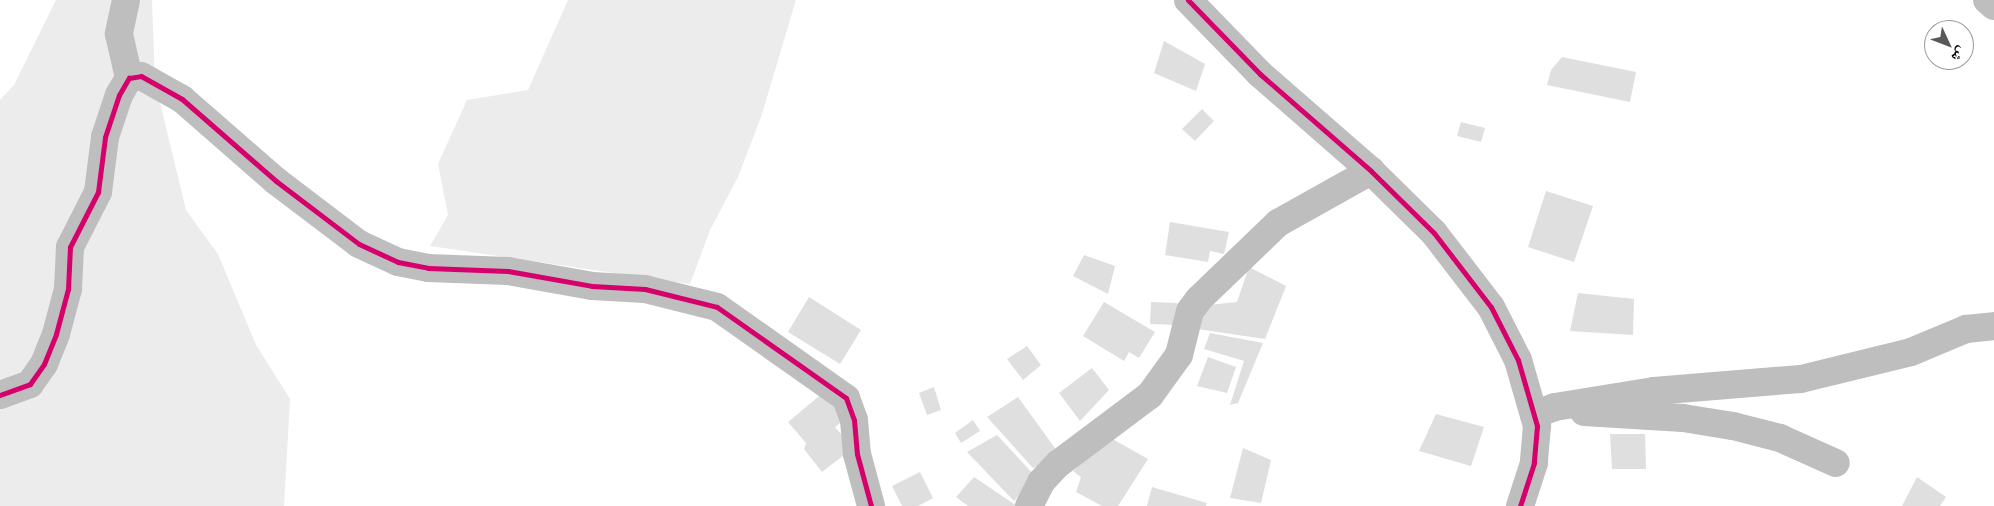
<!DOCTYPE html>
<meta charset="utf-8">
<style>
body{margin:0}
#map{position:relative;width:1994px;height:506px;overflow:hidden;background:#fff;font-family:Raleway,"Noto Naskh Arabic",sans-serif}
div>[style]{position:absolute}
.green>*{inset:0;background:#ececec}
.building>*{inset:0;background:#dfdfdf}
.minor>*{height:28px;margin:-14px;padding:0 14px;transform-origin:14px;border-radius:14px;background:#bebebe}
.cycleway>*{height:5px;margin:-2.5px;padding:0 2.5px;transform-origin:2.5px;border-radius:2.5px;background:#d6006c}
span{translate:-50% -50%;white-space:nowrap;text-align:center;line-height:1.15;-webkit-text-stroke:4.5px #fff;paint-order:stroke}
.north{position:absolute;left:1924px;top:20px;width:50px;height:50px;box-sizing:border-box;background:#fff;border:1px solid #999;border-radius:50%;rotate:133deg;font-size:14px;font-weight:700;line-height:20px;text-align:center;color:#000}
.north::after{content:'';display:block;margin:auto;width:18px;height:22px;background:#595959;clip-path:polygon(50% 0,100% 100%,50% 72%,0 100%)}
</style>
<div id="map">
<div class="green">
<div style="clip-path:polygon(56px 0,152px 0,155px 82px,186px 210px,218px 254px,256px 345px,290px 399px,284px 506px,0 506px,0 100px,14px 85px)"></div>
<div style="clip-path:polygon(568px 0,796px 0,761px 117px,738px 177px,710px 230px,690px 284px,430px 246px,448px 215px,438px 164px,467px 100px,528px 90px)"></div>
</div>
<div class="building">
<div style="clip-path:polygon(1164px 41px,1205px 64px,1196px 91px,1154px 73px)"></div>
<div style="clip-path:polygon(1562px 57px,1636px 72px,1630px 102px,1547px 85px,1551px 70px)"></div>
<div style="clip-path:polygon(1202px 109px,1214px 121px,1195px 141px,1182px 129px)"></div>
<div style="clip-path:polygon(1461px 122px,1485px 128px,1481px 142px,1457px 136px)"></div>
<div style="clip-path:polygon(1546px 191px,1593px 206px,1574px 262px,1528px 247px)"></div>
<div style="clip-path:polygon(1170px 222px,1229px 232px,1224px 254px,1210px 251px,1208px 262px,1165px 255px)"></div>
<div style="clip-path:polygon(1084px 255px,1115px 266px,1108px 294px,1073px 276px)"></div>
<div style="clip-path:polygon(1249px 267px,1286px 286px,1265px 339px,1197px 329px,1208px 305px,1237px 302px)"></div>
<div style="clip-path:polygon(1578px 293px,1634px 299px,1633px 335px,1570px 331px)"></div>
<div style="clip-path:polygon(809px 297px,861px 330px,840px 364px,788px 332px)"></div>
<div style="clip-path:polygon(1104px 302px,1155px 332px,1139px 358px,1129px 352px,1124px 361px,1083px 336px)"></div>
<div style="clip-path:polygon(1151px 302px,1177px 303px,1175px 325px,1150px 324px)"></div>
<div style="clip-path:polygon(1210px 333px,1263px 343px,1238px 403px,1230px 405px,1244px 361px,1204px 349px)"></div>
<div style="clip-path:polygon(1027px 346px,1041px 365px,1023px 380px,1007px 359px)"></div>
<div style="clip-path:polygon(1208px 357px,1236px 367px,1227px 393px,1197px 386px)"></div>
<div style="clip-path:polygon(1092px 368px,1109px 390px,1080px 421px,1059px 393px)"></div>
<div style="clip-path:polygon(934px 387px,941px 410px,927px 415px,919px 393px)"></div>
<div style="clip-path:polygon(824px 392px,849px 416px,835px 427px,853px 448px,822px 472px,804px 449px,806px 443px,788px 422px)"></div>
<div style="clip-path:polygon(1018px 397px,1060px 455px,1033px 468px,987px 417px)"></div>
<div style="clip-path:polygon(1436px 414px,1484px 427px,1471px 466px,1419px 451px)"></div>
<div style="clip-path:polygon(973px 420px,980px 431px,961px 443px,955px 433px)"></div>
<div style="clip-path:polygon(1610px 434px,1645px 434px,1646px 469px,1612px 469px)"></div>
<div style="clip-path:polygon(997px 435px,1036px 477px,1014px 501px,967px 452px)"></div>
<div style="clip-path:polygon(1109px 437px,1148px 459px,1118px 506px,1102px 506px,1076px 492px,1081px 477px,1073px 471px)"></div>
<div style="clip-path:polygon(1243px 448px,1271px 460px,1261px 503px,1230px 498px)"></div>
<div style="clip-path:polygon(920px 472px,933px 498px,918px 506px,902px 506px,892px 486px)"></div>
<div style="clip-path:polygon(974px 477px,1017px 506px,968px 506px,956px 497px)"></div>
<div style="clip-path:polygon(1917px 477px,1946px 497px,1940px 506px,1902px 506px)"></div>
<div style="clip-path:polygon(1152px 487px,1207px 503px,1206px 506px,1147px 506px)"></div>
</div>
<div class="minor">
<div style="left:126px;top:0;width:35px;rotate:102deg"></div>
<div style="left:119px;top:34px;width:45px;rotate:77.2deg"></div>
<div style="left:1188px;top:0;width:103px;rotate:45.8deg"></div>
<div style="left:1260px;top:74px;width:147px;rotate:41.1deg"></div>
<div style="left:1371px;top:171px;width:88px;rotate:44.5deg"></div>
<div style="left:1434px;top:233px;width:93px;rotate:52.4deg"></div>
<div style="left:1491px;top:307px;width:59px;rotate:63deg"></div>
<div style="left:1518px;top:360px;width:69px;rotate:73.9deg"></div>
<div style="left:1537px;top:426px;width:37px;rotate:95deg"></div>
<div style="left:1534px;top:463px;width:45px;rotate:108deg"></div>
<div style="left:1987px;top:0;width:9px;rotate:41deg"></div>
<div style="left:0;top:395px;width:32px;rotate:-20deg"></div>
<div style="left:30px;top:384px;width:24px;rotate:-55deg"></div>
<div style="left:44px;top:364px;width:32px;rotate:-68deg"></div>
<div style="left:56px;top:334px;width:47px;rotate:-75.1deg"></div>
<div style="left:68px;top:289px;width:42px;rotate:-87.3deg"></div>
<div style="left:70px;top:247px;width:62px;rotate:-63deg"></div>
<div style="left:98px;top:192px;width:55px;rotate:-82.7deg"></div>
<div style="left:105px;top:137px;width:44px;rotate:-71.6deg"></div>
<div style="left:119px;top:95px;width:20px;rotate:-60deg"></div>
<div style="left:129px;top:78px;width:12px;rotate:-9deg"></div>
<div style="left:141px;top:76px;width:47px;rotate:29.3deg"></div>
<div style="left:182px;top:99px;width:125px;rotate:41.1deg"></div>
<div style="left:276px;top:181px;width:104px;rotate:37.2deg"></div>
<div style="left:359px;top:244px;width:43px;rotate:24.8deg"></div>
<div style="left:398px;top:262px;width:31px;rotate:11deg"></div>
<div style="left:428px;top:268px;width:80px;rotate:2.1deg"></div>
<div style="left:508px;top:271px;width:85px;rotate:10.1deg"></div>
<div style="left:592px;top:286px;width:53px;rotate:3.2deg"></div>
<div style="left:645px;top:289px;width:74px;rotate:14deg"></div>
<div style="left:717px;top:307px;width:158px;rotate:35.2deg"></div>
<div style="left:846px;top:398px;width:23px;rotate:70deg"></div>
<div style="left:854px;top:420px;width:34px;rotate:85deg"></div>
<div style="left:857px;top:454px;width:54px;rotate:74.9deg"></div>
<div style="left:1584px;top:412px;width:99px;rotate:3.5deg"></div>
<div style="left:1683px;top:418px;width:51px;rotate:9.1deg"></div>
<div style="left:1733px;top:426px;width:49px;rotate:14.3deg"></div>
<div style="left:1780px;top:438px;width:61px;rotate:24.1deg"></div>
<div style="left:1534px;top:415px;width:22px;rotate:-21deg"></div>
<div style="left:1555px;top:407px;width:100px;rotate:-9.2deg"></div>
<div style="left:1654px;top:391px;width:147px;rotate:-4.7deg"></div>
<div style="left:1801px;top:379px;width:113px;rotate:-13.8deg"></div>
<div style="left:1911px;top:352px;width:60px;rotate:-22.7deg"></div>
<div style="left:1966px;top:329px;width:28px;rotate:-6deg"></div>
<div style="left:1029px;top:506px;width:27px;rotate:-63deg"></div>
<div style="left:1041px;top:482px;width:25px;rotate:-47deg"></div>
<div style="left:1058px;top:464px;width:115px;rotate:-36.9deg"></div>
<div style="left:1150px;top:395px;width:49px;rotate:-54.1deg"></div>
<div style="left:1179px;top:355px;width:45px;rotate:-76deg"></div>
<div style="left:1190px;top:311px;width:15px;rotate:-53deg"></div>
<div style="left:1199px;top:299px;width:110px;rotate:-43.9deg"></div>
<div style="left:1278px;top:223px;width:107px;rotate:-29.2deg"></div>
</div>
<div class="cycleway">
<div style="left:1188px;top:0;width:103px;rotate:45.8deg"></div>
<div style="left:1260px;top:74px;width:147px;rotate:41.1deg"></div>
<div style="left:1371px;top:171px;width:88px;rotate:44.5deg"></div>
<div style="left:1434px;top:233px;width:93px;rotate:52.4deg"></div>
<div style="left:1491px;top:307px;width:59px;rotate:63deg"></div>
<div style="left:1518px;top:360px;width:69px;rotate:73.9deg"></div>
<div style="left:1537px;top:426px;width:37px;rotate:95deg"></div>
<div style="left:1534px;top:463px;width:45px;rotate:108deg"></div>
<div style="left:0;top:395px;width:32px;rotate:-20deg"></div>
<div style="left:30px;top:384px;width:24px;rotate:-55deg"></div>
<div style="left:44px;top:364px;width:32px;rotate:-68deg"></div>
<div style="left:56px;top:334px;width:47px;rotate:-75.1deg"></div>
<div style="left:68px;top:289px;width:42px;rotate:-87.3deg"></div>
<div style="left:70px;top:247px;width:62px;rotate:-63deg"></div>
<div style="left:98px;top:192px;width:55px;rotate:-82.7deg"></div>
<div style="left:105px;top:137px;width:44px;rotate:-71.6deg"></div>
<div style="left:119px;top:95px;width:20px;rotate:-60deg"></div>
<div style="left:129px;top:78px;width:12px;rotate:-9deg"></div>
<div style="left:141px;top:76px;width:47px;rotate:29.3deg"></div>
<div style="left:182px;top:99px;width:125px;rotate:41.1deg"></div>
<div style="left:276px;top:181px;width:104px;rotate:37.2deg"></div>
<div style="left:359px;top:244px;width:43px;rotate:24.8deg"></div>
<div style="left:398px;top:262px;width:31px;rotate:11deg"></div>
<div style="left:428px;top:268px;width:80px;rotate:2.1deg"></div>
<div style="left:508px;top:271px;width:85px;rotate:10.1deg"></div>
<div style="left:592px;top:286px;width:53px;rotate:3.2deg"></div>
<div style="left:645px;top:289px;width:74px;rotate:14deg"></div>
<div style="left:717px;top:307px;width:158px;rotate:35.2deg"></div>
<div style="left:846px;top:398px;width:23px;rotate:70deg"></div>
<div style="left:854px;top:420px;width:34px;rotate:85deg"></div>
<div style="left:857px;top:454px;width:54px;rotate:74.9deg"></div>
</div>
<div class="north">ش</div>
</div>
